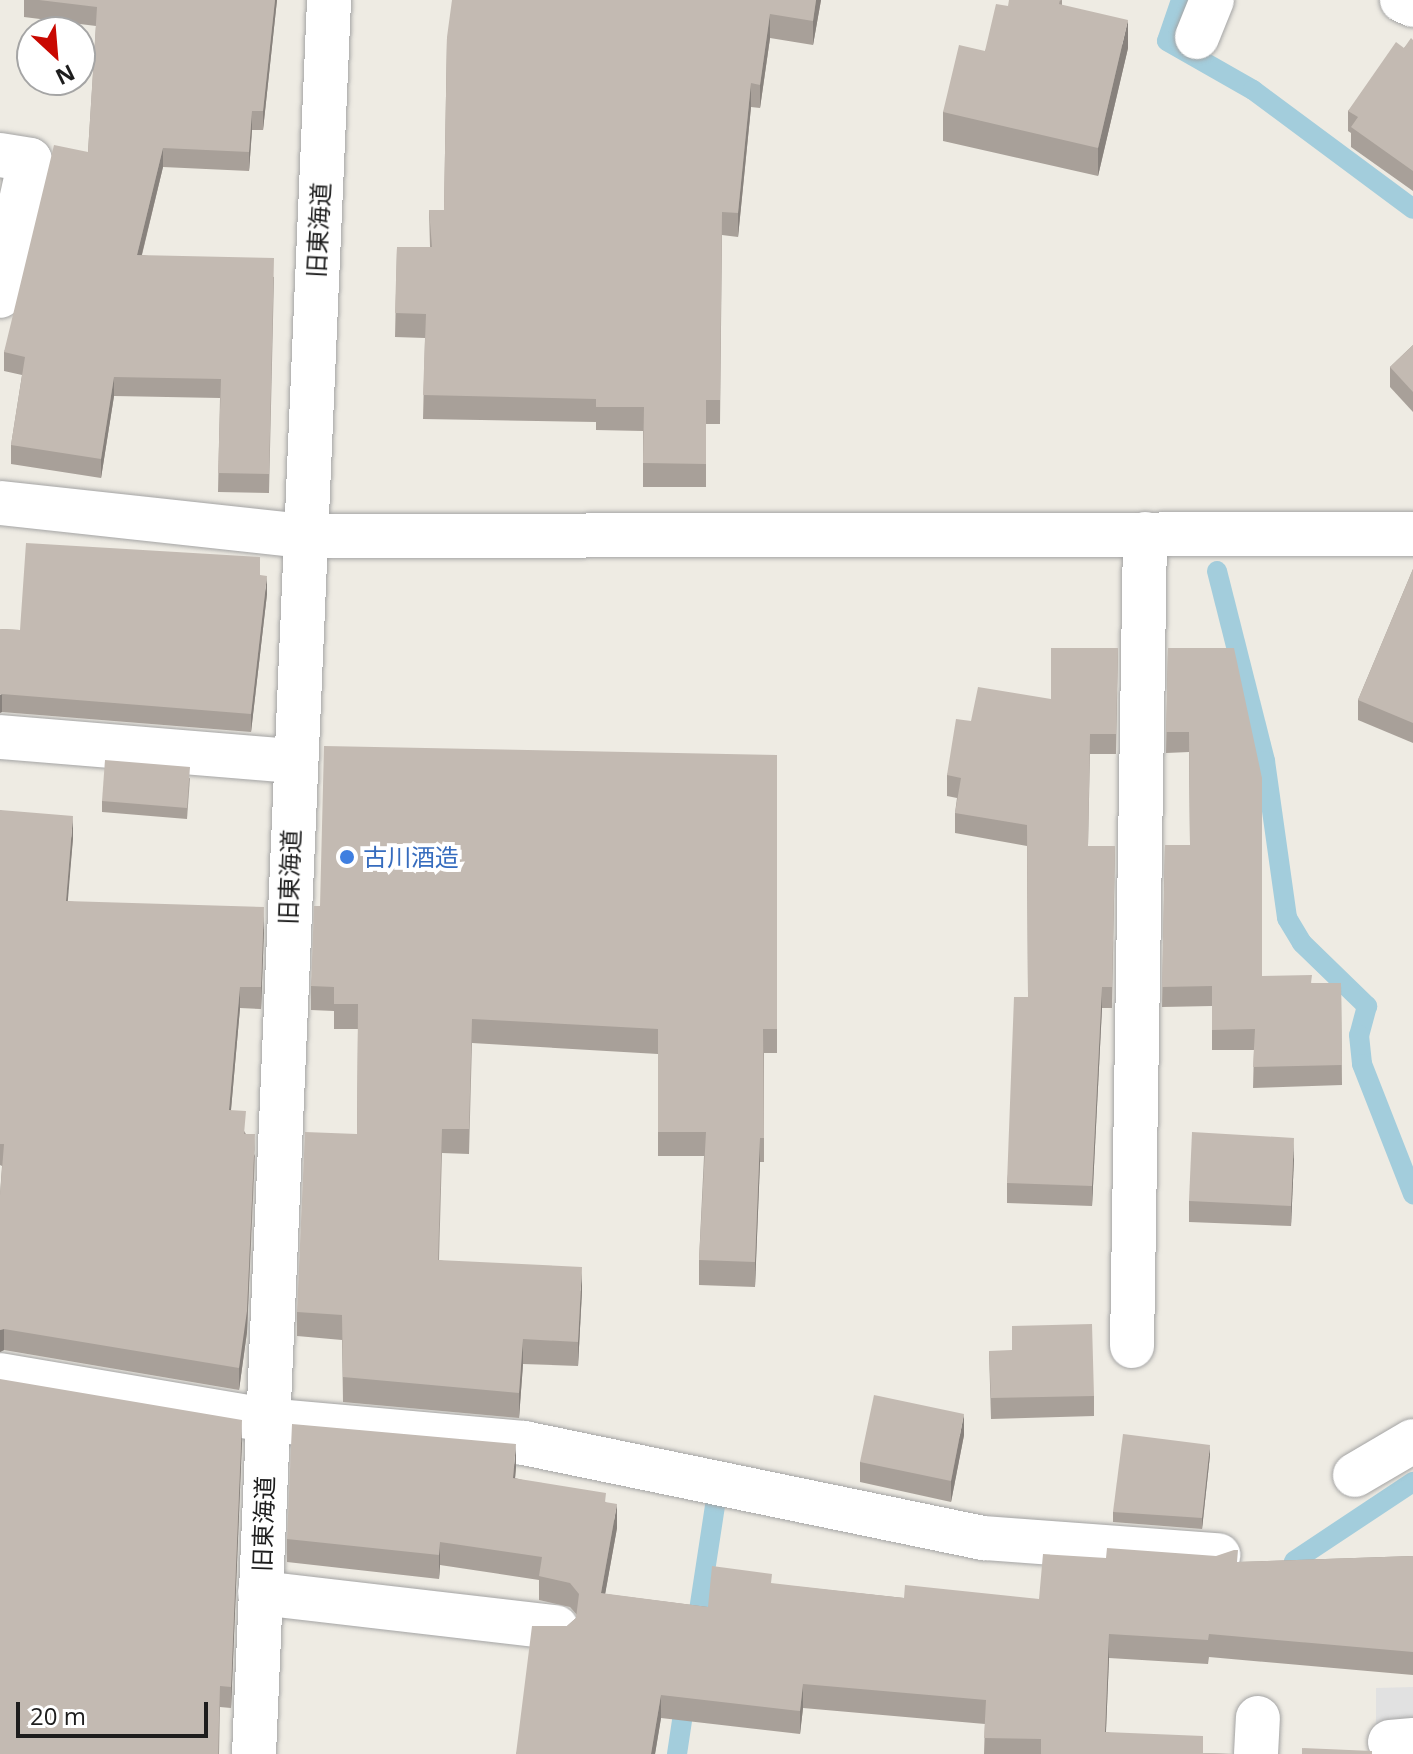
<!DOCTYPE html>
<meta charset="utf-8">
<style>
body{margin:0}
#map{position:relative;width:1413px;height:1754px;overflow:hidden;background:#eeebe3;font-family:"Open Sans","Noto Sans JP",sans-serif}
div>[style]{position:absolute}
.parking>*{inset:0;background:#e1e1e1}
.stream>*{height:20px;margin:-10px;padding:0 10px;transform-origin:10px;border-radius:10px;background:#a3cddc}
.roads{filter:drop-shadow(0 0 2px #a4a4a4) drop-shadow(0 0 2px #a4a4a4)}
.minor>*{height:44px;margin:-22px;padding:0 22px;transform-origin:22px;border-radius:22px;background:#fff}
.wall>*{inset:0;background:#a8a099}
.shaded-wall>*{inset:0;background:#88827d}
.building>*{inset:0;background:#c3bab2}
.dots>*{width:22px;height:22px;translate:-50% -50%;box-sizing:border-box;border:4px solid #fff;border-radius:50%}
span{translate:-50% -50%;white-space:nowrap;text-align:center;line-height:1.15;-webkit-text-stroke:8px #fff;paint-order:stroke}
.street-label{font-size:24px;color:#1d1d1d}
.shop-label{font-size:24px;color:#366cbe}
.left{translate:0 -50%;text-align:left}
.north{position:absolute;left:16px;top:16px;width:80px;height:80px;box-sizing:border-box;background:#fff;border:2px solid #a5a5a5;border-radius:50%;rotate:154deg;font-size:22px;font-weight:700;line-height:32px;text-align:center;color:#1d1d1d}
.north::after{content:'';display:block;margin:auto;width:28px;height:36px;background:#c90801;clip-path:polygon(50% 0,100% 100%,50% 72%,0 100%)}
.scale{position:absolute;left:16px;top:1702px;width:192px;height:36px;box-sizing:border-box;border:4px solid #1d1d1d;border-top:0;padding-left:10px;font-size:24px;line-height:28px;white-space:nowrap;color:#1d1d1d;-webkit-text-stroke:6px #fff;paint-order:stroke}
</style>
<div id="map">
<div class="parking">
<div style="clip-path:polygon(1413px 1687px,1413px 1754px,1376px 1754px,1376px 1688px)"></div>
</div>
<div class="stream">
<div style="left:1181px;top:0;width:43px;rotate:108.9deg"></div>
<div style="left:1167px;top:41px;width:99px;rotate:29.7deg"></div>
<div style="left:1253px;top:90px;width:199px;rotate:36.6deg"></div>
<div style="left:1217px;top:571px;width:196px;rotate:75.8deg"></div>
<div style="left:1265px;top:761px;width:159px;rotate:82deg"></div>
<div style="left:1287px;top:918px;width:29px;rotate:59deg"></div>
<div style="left:1302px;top:943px;width:91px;rotate:44.1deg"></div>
<div style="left:1367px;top:1006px;width:30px;rotate:105deg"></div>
<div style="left:1359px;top:1035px;width:29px;rotate:84deg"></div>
<div style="left:1362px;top:1064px;width:140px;rotate:68.6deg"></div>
<div style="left:1294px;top:1561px;width:143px;rotate:-33.6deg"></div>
<div style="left:696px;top:1630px;width:140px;rotate:-81.3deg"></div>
<div style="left:677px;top:1754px;width:61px;rotate:-81.5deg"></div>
</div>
<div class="roads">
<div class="minor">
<div style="left:1402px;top:0;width:12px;rotate:24deg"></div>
<div style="left:1197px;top:37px;width:40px;rotate:-68deg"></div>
<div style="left:0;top:155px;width:30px;rotate:9deg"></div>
<div style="left:30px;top:160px;width:139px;rotate:102.4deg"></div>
<div style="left:0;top:503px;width:305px;rotate:6.2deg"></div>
<div style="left:303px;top:536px;width:1110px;rotate:-0.1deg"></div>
<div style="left:0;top:737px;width:294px;rotate:4.7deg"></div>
<div style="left:1132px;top:1346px;width:812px;rotate:-89.08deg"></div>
<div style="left:0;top:1375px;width:271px;rotate:9.6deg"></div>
<div style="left:267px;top:1420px;width:258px;rotate:5.1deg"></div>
<div style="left:524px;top:1443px;width:470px;rotate:11.7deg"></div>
<div style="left:984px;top:1538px;width:235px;rotate:4.2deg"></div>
<div style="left:1355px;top:1475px;width:67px;rotate:-30.4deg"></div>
<div style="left:260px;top:1593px;width:298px;rotate:6.6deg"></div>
<div style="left:1390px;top:1742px;width:23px;rotate:-5deg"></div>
<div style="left:254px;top:1754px;width:1756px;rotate:-87.55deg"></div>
<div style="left:1256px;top:1754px;width:36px;rotate:-87deg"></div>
</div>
</div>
<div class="wall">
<div style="clip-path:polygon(24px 0,277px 0,263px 130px,252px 130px,249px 171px,163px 167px,142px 255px,274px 277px,269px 493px,218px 492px,220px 398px,114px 396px,101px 478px,11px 464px,11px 445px,22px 375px,4px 371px,4px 352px,88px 152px,96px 26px,24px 17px)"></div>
<div style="clip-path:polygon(821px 0,813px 45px,770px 38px,760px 108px,751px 107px,738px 237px,722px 235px,720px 424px,706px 424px,706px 487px,643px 487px,643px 431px,596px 430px,596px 422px,423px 419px,425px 338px,395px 337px,397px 247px,430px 247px,429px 210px,444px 210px,447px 37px)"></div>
<div style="clip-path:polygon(1062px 0,1062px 5px,1128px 48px,1098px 176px,943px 141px,943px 112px,985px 51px,1008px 6px)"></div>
<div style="clip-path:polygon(1413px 40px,1413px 191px,1351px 147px,1351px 133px,1348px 131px,1348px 111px,1404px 48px)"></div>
<div style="clip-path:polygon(1413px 345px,1413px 412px,1390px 387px,1390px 367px)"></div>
<div style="clip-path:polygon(1413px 569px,1413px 743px,1358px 720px,1358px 700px)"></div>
<div style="clip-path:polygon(260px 575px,267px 594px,251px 732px,2px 712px,0 629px,20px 630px)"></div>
<div style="clip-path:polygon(1118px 648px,1116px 754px,1090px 754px,1088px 846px,1115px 846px,1112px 1008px,1102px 1008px,1092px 1206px,1007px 1203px,1007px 1183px,1028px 997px,1027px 846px,955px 833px,955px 813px,957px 798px,947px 796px,947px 775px,971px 721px,1051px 699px)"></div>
<div style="clip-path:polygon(1168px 648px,1262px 976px,1312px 983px,1341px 983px,1342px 1085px,1253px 1088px,1254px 1050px,1212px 1050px,1212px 1006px,1162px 1007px,1165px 845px,1190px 845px,1189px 752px,1166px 753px)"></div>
<div style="clip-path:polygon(777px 755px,777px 1053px,764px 1053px,764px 1162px,760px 1162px,755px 1287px,699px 1285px,699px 1260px,704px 1156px,658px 1156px,658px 1054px,472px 1043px,469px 1154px,442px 1153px,439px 1260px,582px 1291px,578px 1366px,523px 1364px,519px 1418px,343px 1402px,342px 1340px,297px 1336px,297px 1312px,357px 1134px,358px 1029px,334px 1029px,334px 1011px,311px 1010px,311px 986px,320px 906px)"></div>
<div style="clip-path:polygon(190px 778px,187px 819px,102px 812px,102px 801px)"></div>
<div style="clip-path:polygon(0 810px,73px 838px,67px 901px,264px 929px,261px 1009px,240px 1008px,231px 1110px,246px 1134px,255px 1156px,247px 1332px,239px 1390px,4px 1350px,0 1352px,0 1195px,2px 1166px,0 1165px)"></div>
<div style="clip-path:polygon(1294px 1158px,1291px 1226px,1189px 1222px,1189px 1201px)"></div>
<div style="clip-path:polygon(989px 1351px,1094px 1396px,1094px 1416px,991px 1419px)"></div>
<div style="clip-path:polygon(964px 1435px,951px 1502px,860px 1482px,860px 1462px)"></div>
<div style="clip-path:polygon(242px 1441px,231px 1708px,220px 1707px,219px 1754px,0 1754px)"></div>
<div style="clip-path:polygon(1210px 1455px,1202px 1529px,1113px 1522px,1113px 1512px)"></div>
<div style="clip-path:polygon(516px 1467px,515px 1478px,606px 1502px,617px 1528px,605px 1594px,708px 1607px,772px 1584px,904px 1598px,1039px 1599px,1106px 1558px,1238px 1562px,1413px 1556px,1413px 1675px,1209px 1657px,1208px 1664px,1109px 1658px,1106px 1732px,1203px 1753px,1233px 1754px,984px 1754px,985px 1724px,803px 1708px,800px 1734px,661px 1718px,655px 1754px,516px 1754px,567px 1626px,576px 1618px,577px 1615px,570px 1607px,539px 1600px,539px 1580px,440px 1565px,439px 1579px,287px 1562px,287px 1539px)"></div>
</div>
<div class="shaded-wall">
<div style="clip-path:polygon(275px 0,277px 0,263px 130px,263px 111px)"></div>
<div style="clip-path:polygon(816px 0,821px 0,813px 45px,813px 21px)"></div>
<div style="clip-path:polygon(770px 14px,770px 38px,760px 108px,760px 85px)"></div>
<div style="clip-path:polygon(1128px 20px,1128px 48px,1098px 176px,1098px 148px)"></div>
<div style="clip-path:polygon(751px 83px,751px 107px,738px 237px,738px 213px)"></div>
<div style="clip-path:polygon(252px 111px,252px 130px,249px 171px,249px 152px)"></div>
<div style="clip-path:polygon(163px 148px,163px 167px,137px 274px,137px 255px)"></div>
<div style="clip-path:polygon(114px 377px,114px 396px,101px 478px,101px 459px)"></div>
<div style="clip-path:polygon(267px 576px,267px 594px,251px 732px,251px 714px)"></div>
<div style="clip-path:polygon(2px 694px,2px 712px,0 713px,0 695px)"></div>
<div style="clip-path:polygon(73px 816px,73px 838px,66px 923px,66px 901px)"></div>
<div style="clip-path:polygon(264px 907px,264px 929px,261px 1009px,261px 987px)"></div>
<div style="clip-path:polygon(240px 987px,240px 1008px,229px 1132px,229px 1110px)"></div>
<div style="clip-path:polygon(1102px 987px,1102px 1008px,1092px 1206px,1092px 1186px)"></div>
<div style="clip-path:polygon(255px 1134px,247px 1332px,239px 1390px,239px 1368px)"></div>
<div style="clip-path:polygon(760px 1138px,760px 1162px,755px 1287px,755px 1262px)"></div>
<div style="clip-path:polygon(1294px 1138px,1294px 1158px,1291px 1226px,1291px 1206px)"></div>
<div style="clip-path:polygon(582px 1267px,582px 1291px,578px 1366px,578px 1342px)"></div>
<div style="clip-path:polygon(4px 1329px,4px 1350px,0 1352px,0 1330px)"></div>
<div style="clip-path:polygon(523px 1339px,523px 1364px,519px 1418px,519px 1393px)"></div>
<div style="clip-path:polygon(964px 1414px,964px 1435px,951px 1502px,951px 1481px)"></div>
<div style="clip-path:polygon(242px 1420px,242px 1441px,231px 1708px,231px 1687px)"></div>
<div style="clip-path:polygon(516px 1444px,516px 1467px,513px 1502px,513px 1478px)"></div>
<div style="clip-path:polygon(1210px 1445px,1210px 1455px,1202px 1529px,1202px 1518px)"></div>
<div style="clip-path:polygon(617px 1504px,617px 1528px,601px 1617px,601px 1593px)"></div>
<div style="clip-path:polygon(440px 1542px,440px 1565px,439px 1579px,439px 1555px)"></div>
<div style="clip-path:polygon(1109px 1634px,1109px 1658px,1105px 1754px,1105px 1732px)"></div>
<div style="clip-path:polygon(803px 1684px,803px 1708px,800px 1734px,800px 1711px)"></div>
<div style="clip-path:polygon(661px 1695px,661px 1718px,655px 1754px,651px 1754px)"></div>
</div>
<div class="building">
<div style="clip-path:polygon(39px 0,275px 0,263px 111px,252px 111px,249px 152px,163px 148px,137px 255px,274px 258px,269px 474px,218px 473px,221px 379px,114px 377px,101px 459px,11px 445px,25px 357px,4px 352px,54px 145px,88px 152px,97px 7px)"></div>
<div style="clip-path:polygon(452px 0,816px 0,813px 21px,770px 14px,760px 85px,751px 83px,738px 213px,722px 212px,720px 400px,706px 400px,706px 464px,643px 463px,644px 407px,596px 407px,596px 399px,423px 395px,426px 314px,395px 313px,397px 247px,432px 247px,429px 210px,444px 210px,447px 37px)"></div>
<div style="clip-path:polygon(1009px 0,1060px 0,1059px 4px,1128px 20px,1098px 148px,943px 112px,959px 45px,985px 51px,996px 4px,1008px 6px)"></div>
<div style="clip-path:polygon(1411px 38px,1413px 40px,1413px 171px,1351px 127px,1358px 117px,1348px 111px,1396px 42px,1404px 48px)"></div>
<div style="clip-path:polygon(1413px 345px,1413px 392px,1390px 367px)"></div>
<div style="clip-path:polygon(26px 543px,260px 557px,260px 575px,267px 576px,251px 714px,2px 694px,0 695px,0 629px,20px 630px)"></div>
<div style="clip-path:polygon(1413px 569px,1413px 723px,1358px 700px)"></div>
<div style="clip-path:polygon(1051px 648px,1118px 648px,1116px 734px,1090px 734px,1088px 846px,1115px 846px,1112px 987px,1102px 987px,1092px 1186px,1007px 1183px,1014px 997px,1028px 997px,1027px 825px,955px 813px,961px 778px,947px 775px,956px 719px,971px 721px,978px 687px,1051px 699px)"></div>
<div style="clip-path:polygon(1168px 648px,1234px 648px,1262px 778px,1262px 976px,1312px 975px,1311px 983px,1341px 983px,1342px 1065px,1253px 1067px,1255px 1029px,1212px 1030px,1212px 986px,1162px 987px,1165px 845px,1190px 845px,1189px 732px,1166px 732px)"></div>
<div style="clip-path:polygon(324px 746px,777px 755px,777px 1029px,763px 1029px,764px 1138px,760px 1138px,755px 1262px,699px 1260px,706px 1132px,658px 1132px,658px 1029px,472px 1019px,469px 1129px,442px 1129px,438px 1260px,582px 1267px,578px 1342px,523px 1339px,519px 1393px,343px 1377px,342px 1315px,297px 1312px,305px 1132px,357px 1134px,358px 1004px,334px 1004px,334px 987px,311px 986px,314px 906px,320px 906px)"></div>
<div style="clip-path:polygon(105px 760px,190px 767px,187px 808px,102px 801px)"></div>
<div style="clip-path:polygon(0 810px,73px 816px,66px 901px,264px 907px,261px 987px,240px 987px,229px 1110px,246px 1111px,244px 1134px,255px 1134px,247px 1311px,239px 1368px,4px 1329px,0 1330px,0 1195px,4px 1144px,0 1144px)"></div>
<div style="clip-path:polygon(1192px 1132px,1294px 1138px,1291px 1206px,1189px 1201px)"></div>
<div style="clip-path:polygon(1092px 1324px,1094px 1396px,991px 1398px,989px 1351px,1012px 1350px,1012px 1326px)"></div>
<div style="clip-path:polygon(0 1379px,242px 1420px,231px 1687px,220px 1686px,218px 1754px,0 1754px)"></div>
<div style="clip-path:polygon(874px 1395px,964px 1414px,951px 1481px,860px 1462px)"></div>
<div style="clip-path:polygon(292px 1424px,516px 1444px,513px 1478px,606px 1493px,605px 1502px,617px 1504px,601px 1593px,708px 1607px,712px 1566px,772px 1574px,771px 1583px,904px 1598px,905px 1585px,1039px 1599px,1043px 1554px,1106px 1558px,1107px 1548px,1216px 1556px,1234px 1550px,1238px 1550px,1237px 1562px,1413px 1556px,1413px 1652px,1209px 1634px,1208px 1640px,1109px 1634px,1105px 1732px,1203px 1736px,1203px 1753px,1233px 1754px,1041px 1754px,1041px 1739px,984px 1738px,986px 1700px,803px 1684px,800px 1711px,661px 1695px,651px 1754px,516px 1754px,532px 1626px,567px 1626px,576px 1618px,579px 1594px,570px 1583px,539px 1576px,542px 1557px,440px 1542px,439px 1555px,287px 1539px)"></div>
<div style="clip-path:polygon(1123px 1434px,1210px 1445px,1202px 1518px,1113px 1512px)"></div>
<div style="clip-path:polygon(1302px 1748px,1372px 1751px,1372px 1754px,1302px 1754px)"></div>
</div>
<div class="dots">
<div style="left:347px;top:857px;background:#3f7fe0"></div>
</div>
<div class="street-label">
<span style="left:318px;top:230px;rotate:-87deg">旧東海道</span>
<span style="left:289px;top:877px;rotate:-88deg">旧東海道</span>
<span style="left:263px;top:1524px;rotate:-88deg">旧東海道</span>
</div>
<div class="shop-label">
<span class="left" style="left:363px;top:857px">古川酒造</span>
</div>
<div class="north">N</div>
<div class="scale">20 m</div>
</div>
